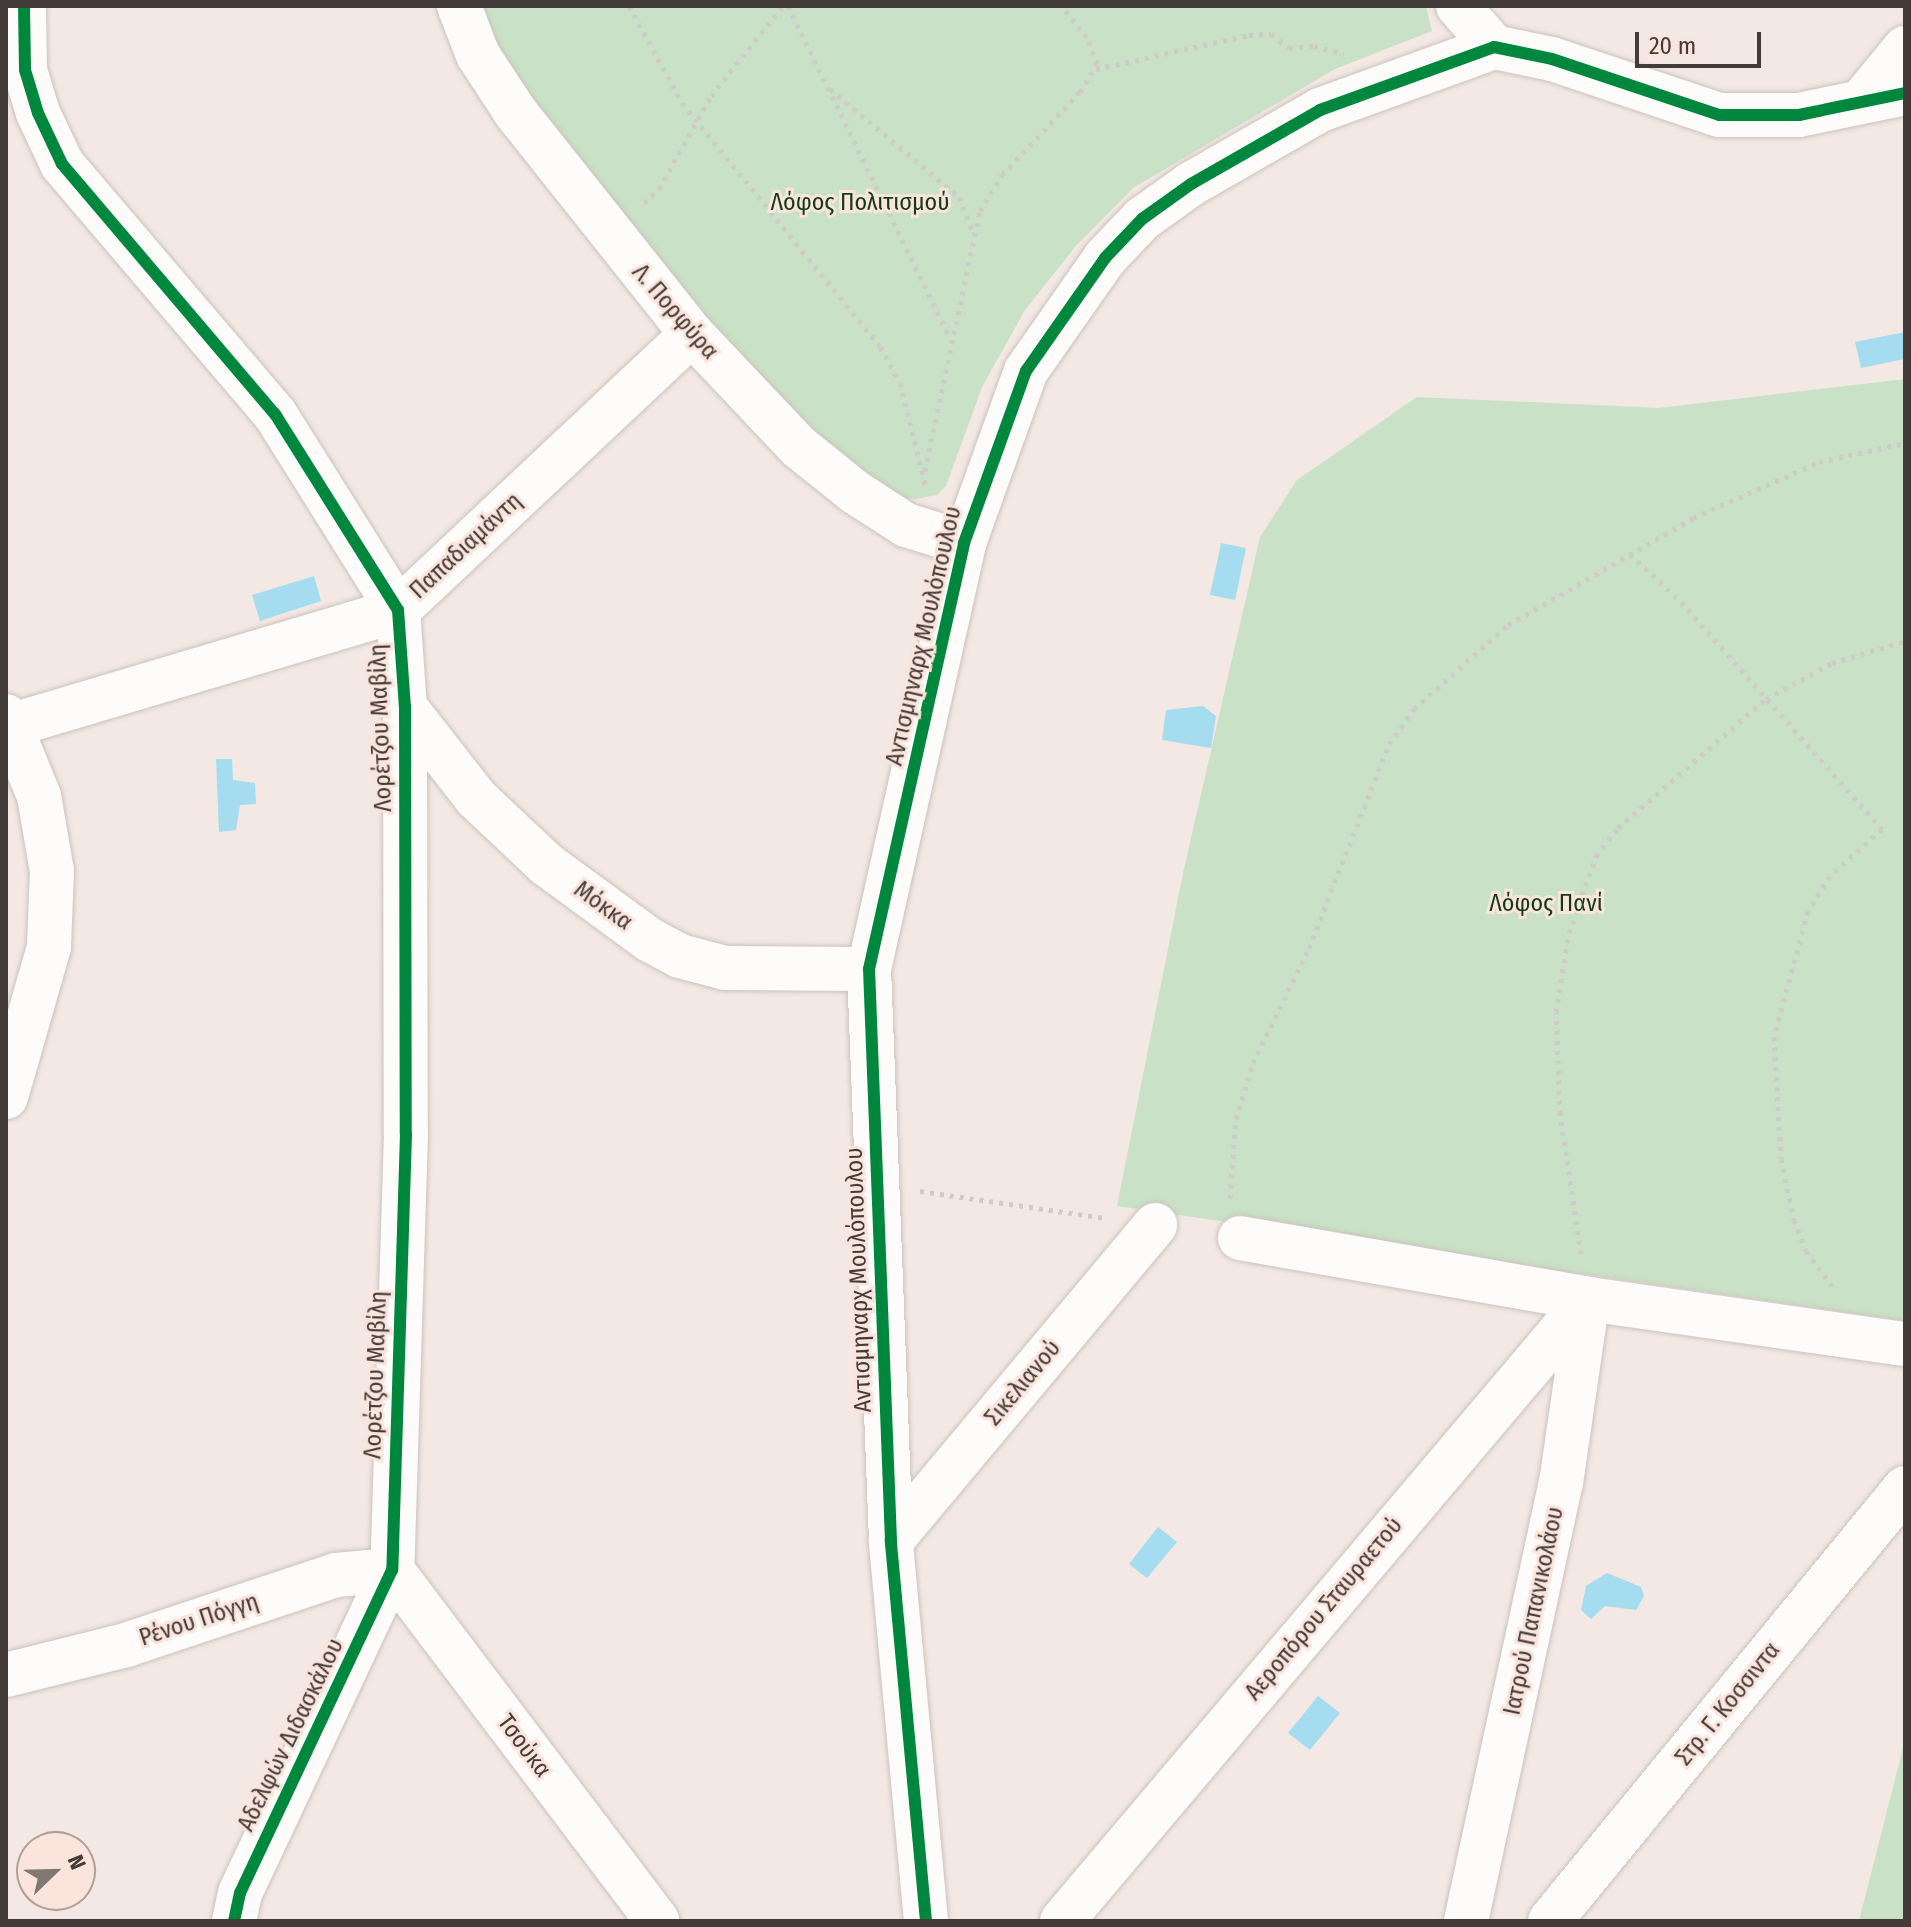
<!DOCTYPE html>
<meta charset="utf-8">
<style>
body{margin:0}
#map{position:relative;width:1911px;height:1927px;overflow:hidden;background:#f3e8e3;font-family:"Fira Sans Condensed",sans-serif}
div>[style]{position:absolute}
.green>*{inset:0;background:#c9e1c6}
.water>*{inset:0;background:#a5dcf0}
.path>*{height:5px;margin-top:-2.5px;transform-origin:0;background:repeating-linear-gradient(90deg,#cfcbc9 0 4px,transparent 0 10px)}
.roads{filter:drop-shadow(0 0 2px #cbc2be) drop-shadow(0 0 2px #cbc2be)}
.street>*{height:44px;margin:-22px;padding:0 22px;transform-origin:22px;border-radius:22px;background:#fdfcfb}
.cycleway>*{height:12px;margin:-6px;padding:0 6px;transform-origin:6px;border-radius:6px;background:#00873e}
span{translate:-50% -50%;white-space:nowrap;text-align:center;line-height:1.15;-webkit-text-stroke:6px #fae4dc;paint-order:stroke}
.park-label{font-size:24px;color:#103b1b}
.street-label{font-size:24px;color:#433b37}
.frame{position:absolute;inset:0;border:8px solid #433b37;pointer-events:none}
.north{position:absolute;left:16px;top:1831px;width:80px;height:80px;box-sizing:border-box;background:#fae4dc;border:2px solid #b1a09a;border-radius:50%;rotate:67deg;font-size:22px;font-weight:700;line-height:32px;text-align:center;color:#433b37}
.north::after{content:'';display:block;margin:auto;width:28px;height:36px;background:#817873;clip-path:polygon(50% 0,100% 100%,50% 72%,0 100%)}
.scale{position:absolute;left:1635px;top:32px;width:126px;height:36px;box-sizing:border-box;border:4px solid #433b37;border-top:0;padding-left:10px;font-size:24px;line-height:28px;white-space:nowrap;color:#433b37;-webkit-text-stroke:6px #fae4dc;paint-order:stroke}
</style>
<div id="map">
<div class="green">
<div style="clip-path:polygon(479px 6px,1426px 6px,1432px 31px,1335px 69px,1133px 188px,1075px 247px,1025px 310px,982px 387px,946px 486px,937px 495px,915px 499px,896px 497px,763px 391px,513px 75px)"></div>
<div style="clip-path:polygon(1905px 379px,1905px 1321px,1117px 1206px,1183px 873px,1260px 537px,1297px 480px,1417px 397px,1659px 408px)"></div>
<div style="clip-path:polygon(1905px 1740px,1905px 1921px,1859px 1921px)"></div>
</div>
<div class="water">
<div style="clip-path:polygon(1905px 332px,1905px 359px,1861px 368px,1855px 342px)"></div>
<div style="clip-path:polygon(1221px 543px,1246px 548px,1235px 600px,1210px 595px)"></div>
<div style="clip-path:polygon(314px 576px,321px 601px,260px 621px,252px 595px)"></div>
<div style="clip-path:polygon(1203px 706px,1216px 716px,1211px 748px,1162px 740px,1166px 710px)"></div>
<div style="clip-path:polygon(216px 759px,232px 759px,233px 780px,255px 783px,256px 804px,240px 805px,236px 830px,219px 832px)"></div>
<div style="clip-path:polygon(1158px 1527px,1177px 1542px,1147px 1578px,1129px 1564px)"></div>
<div style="clip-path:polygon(1607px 1573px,1641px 1587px,1644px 1596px,1636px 1610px,1605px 1606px,1591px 1619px,1581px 1610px,1586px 1586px)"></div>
<div style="clip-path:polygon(1318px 1696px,1340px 1713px,1310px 1750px,1288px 1733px)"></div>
</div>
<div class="path">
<div style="left:629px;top:6px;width:111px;rotate:61.3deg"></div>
<div style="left:682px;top:103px;width:314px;rotate:50.9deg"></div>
<div style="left:880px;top:347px;width:41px;rotate:60.9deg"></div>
<div style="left:900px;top:383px;width:108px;rotate:76.1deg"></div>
<div style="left:788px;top:6px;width:367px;rotate:64deg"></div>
<div style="left:1096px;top:69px;width:157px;rotate:-12.5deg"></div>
<div style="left:1249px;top:35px;width:22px;rotate:-3deg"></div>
<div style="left:1271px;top:34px;width:23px;rotate:38deg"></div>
<div style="left:1289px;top:48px;width:25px;rotate:-5deg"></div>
<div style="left:1314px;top:46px;width:31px;rotate:15deg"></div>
<div style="left:830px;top:89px;width:168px;rotate:39.9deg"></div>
<div style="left:959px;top:197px;width:37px;rotate:68deg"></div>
<div style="left:644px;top:203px;width:21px;rotate:-43deg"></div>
<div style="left:659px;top:189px;width:107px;rotate:-60.8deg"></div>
<div style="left:711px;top:96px;width:115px;rotate:-51.3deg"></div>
<div style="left:925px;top:471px;width:266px;rotate:-78.1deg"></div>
<div style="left:980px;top:211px;width:42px;rotate:-58.6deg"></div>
<div style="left:1002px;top:175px;width:114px;rotate:-46.8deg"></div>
<div style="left:1080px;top:92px;width:33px;rotate:-59deg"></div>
<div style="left:1097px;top:64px;width:29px;rotate:-110deg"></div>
<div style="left:1087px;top:37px;width:40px;rotate:-129deg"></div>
<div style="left:1630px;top:554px;width:70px;rotate:43.3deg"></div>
<div style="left:1681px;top:602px;width:303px;rotate:48.5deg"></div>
<div style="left:1882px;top:829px;width:70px;rotate:137.9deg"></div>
<div style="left:1830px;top:876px;width:41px;rotate:122.2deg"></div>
<div style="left:1808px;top:911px;width:131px;rotate:105.1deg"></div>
<div style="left:1774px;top:1037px;width:122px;rotate:86.7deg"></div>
<div style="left:1781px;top:1159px;width:62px;rotate:78deg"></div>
<div style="left:1794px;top:1220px;width:33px;rotate:69deg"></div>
<div style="left:1806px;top:1251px;width:49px;rotate:53.4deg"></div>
<div style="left:920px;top:1191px;width:186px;rotate:8.3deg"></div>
<div style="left:1230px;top:1198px;width:79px;rotate:-85.7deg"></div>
<div style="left:1236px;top:1119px;width:59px;rotate:-73.1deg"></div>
<div style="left:1253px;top:1063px;width:128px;rotate:-64deg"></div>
<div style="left:1309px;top:948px;width:219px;rotate:-68.6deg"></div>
<div style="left:1389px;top:744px;width:43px;rotate:-54.5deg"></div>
<div style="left:1414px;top:709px;width:126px;rotate:-41.8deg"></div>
<div style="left:1508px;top:625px;width:214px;rotate:-30deg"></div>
<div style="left:1693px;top:518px;width:138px;rotate:-24deg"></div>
<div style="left:1819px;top:462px;width:88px;rotate:-12.5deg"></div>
<div style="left:1581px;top:1254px;width:142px;rotate:-98.5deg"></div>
<div style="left:1560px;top:1114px;width:102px;rotate:-92.2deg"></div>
<div style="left:1556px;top:1012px;width:80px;rotate:-80.7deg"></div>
<div style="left:1569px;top:933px;width:82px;rotate:-70.7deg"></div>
<div style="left:1596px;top:856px;width:36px;rotate:-52deg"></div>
<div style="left:1618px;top:828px;width:196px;rotate:-41.1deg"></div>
<div style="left:1766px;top:699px;width:75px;rotate:-28.6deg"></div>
<div style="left:1832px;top:663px;width:76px;rotate:-16.8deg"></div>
</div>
<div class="roads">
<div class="street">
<div style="left:24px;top:6px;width:64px;rotate:89.1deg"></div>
<div style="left:25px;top:70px;width:45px;rotate:73.2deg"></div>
<div style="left:38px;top:113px;width:56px;rotate:64.8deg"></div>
<div style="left:62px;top:164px;width:328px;rotate:49.6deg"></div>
<div style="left:275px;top:414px;width:231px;rotate:57.9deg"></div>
<div style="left:398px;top:610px;width:97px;rotate:85.9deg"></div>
<div style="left:405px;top:707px;width:427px;rotate:89.9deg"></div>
<div style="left:406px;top:1134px;width:436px;rotate:91.8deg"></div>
<div style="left:392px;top:1570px;width:357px;rotate:115.2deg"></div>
<div style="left:240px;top:1893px;width:29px;rotate:102deg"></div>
<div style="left:459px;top:6px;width:53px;rotate:68.8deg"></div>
<div style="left:478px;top:55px;width:69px;rotate:56.8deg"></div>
<div style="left:516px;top:113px;width:283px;rotate:51.5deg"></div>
<div style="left:692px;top:334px;width:156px;rotate:46.6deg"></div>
<div style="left:799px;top:447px;width:72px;rotate:38.8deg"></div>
<div style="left:855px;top:492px;width:61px;rotate:32.9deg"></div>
<div style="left:906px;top:525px;width:61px;rotate:17.2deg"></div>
<div style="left:1458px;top:6px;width:55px;rotate:48.7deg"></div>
<div style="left:1864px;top:98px;width:65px;rotate:-50.6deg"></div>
<div style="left:405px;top:707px;width:115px;rotate:52deg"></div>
<div style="left:476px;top:798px;width:96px;rotate:43.3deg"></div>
<div style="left:546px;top:864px;width:129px;rotate:36.2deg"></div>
<div style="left:650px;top:940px;width:34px;rotate:28deg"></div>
<div style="left:680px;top:956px;width:47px;rotate:14.9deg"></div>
<div style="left:725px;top:968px;width:144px;rotate:0.4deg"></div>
<div style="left:6px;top:716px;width:87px;rotate:67.6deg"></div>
<div style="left:39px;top:796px;width:76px;rotate:80.2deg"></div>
<div style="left:52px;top:871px;width:76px;rotate:92.3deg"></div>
<div style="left:49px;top:947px;width:156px;rotate:106deg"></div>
<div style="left:6px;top:727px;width:409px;rotate:-16.6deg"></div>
<div style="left:398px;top:610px;width:403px;rotate:-43.2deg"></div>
<div style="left:1240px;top:1238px;width:353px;rotate:9.9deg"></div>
<div style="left:1588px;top:1299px;width:320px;rotate:8.1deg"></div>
<div style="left:891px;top:1541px;width:412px;rotate:-50.1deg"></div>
<div style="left:392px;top:1570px;width:440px;rotate:52.9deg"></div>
<div style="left:6px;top:1675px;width:124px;rotate:-14deg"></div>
<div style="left:126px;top:1645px;width:221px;rotate:-18.4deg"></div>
<div style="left:336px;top:1575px;width:56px;rotate:-5.1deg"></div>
<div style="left:926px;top:1921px;width:382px;rotate:-95.3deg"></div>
<div style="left:891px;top:1541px;width:572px;rotate:-92.2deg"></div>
<div style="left:869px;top:969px;width:436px;rotate:-77.4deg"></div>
<div style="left:964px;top:543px;width:183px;rotate:-70.2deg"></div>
<div style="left:1026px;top:371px;width:138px;rotate:-55deg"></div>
<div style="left:1105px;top:258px;width:54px;rotate:-46.5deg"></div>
<div style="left:1142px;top:219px;width:60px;rotate:-35.5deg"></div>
<div style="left:1191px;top:184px;width:149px;rotate:-29.8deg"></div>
<div style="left:1320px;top:110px;width:185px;rotate:-19.9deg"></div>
<div style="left:1494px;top:47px;width:59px;rotate:11.7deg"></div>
<div style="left:1552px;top:59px;width:176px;rotate:18.5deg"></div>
<div style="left:1719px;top:115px;width:80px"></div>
<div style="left:1799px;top:115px;width:108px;rotate:-11.7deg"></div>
<div style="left:1062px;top:1921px;width:815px;rotate:-49.78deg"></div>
<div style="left:1466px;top:1921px;width:448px;rotate:-77.8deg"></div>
<div style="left:1561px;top:1483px;width:186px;rotate:-81.7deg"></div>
<div style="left:1550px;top:1921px;width:560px;rotate:-50.65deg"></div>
</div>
</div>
<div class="cycleway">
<div style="left:24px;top:6px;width:64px;rotate:89.1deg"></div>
<div style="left:25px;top:70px;width:45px;rotate:73.2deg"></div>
<div style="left:38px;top:113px;width:56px;rotate:64.8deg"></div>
<div style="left:62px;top:164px;width:328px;rotate:49.6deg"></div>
<div style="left:275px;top:414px;width:231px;rotate:57.9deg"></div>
<div style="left:398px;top:610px;width:97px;rotate:85.9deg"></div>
<div style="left:405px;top:707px;width:427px;rotate:89.9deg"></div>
<div style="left:406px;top:1134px;width:436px;rotate:91.8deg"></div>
<div style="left:392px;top:1570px;width:357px;rotate:115.2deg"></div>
<div style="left:240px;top:1893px;width:29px;rotate:102deg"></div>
<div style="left:926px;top:1921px;width:382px;rotate:-95.3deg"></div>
<div style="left:891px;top:1541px;width:572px;rotate:-92.2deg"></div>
<div style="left:869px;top:969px;width:436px;rotate:-77.4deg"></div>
<div style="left:964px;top:543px;width:183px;rotate:-70.2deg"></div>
<div style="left:1026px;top:371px;width:138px;rotate:-55deg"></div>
<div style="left:1105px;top:258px;width:54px;rotate:-46.5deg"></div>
<div style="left:1142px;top:219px;width:60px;rotate:-35.5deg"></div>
<div style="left:1191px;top:184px;width:149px;rotate:-29.8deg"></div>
<div style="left:1320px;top:110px;width:185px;rotate:-19.9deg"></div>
<div style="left:1494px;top:47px;width:59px;rotate:11.7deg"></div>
<div style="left:1552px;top:59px;width:176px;rotate:18.5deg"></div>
<div style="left:1719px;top:115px;width:80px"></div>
<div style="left:1799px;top:115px;width:108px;rotate:-11.7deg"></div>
</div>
<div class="park-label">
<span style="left:860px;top:203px">Λόφος Πολιτισμού</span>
<span style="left:1546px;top:904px">Λόφος Πανί</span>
</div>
<div class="street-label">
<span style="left:675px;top:312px;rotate:49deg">Λ. Πορφύρα</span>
<span style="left:466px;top:546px;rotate:-43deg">Παπαδιαμάντη</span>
<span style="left:924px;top:636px;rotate:-77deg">Αντισμηναρχ Μουλόπουλου</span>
<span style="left:381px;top:728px;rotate:-92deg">Λορέτζου Μαβίλη</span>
<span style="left:603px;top:906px;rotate:36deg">Μόκκα</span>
<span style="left:859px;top:1280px;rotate:-92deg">Αντισμηναρχ Μουλόπουλου</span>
<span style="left:376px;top:1375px;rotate:-88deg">Λορέτζου Μαβίλη</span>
<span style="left:1023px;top:1383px;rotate:-50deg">Σικελιανού</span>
<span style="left:1324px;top:1609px;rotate:-50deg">Αεροπόρου Σταυραετού</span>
<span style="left:1534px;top:1611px;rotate:-78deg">Ιατρού Παπανικολάου</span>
<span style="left:199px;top:1620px;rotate:-18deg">Ρένου Πόγγη</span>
<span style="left:1728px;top:1704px;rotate:-51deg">Στρ. Γ. Κοσσιντα</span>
<span style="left:291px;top:1735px;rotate:-64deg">Αδελφών Διδασκάλου</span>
<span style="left:524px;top:1746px;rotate:53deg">Τσούκα</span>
</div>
<div class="frame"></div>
<div class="north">N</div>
<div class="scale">20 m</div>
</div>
